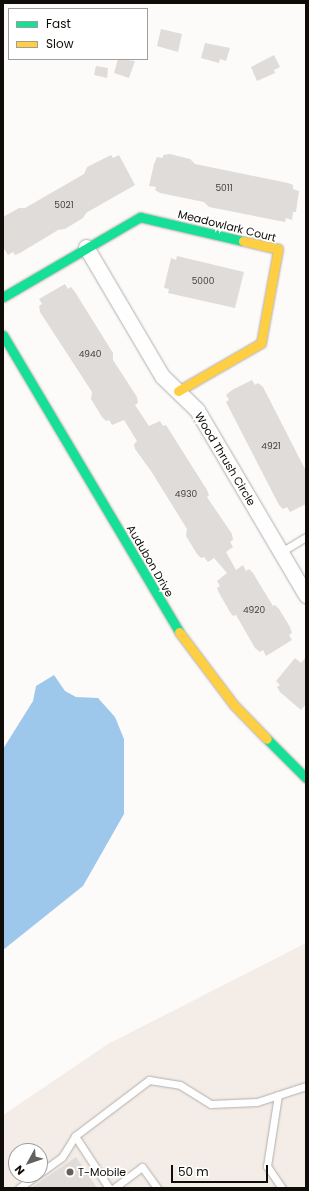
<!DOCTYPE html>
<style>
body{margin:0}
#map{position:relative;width:309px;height:1191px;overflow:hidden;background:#fcfbfa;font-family:Poppins,sans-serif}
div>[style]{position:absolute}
.built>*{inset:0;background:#f4ede7}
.water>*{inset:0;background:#9ec8eb}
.building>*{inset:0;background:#dfdcd9}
.roads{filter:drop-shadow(0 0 1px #b2afad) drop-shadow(0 0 1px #b2afad)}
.lane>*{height:7px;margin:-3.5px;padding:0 3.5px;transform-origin:3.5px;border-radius:3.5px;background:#fffefe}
.street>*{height:15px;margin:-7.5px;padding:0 7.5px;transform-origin:7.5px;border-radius:7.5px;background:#fffefe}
.fast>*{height:9px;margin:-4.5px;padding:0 4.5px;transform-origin:4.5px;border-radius:4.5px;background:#16e098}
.slow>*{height:9px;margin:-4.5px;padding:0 4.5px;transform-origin:4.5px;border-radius:4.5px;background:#ffcf43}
.dots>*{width:11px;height:11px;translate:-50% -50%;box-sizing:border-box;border:2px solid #fff;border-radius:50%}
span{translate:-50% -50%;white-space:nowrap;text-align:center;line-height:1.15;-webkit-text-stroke:3.5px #fff;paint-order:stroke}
.number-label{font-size:9px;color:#44403c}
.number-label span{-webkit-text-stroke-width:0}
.street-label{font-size:11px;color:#100c08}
.poi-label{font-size:11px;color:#100c08}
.left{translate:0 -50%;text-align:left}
.frame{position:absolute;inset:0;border:4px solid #100c08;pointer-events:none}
.legend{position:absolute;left:8px;top:8px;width:140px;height:52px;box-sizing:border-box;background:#fff;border:1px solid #9f9e9c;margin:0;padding:5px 7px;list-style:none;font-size:12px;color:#100c08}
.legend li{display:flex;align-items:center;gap:8px;height:20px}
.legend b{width:20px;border:1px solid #9f9e9c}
.north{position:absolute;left:8px;top:1143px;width:40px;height:40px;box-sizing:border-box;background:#fff;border:1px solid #9f9e9c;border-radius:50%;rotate:230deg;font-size:11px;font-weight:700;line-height:16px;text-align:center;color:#100c08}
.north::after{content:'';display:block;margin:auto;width:14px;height:18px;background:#63605d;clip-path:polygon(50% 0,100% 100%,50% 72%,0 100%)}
.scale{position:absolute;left:171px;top:1165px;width:97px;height:18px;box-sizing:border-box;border:2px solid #100c08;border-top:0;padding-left:5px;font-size:12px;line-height:14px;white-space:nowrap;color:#100c08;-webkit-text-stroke:3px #fff;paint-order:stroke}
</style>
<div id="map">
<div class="built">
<div style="clip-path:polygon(evenodd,306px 943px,306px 1188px,3px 1188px,3px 1115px,108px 1044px,306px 943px,16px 1151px,40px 1151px,40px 1175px,16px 1175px,16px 1151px)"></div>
</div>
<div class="water">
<div style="clip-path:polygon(54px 675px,65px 691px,76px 697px,98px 698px,115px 717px,124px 739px,124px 814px,83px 886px,3px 950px,3px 749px,33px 701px,36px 686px)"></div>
</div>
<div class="building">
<div style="clip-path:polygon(161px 29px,182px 34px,178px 52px,157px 46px)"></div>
<div style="clip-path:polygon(205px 43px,230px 48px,226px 61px,220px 59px,219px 63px,201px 58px)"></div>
<div style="clip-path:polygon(274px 55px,280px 67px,274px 70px,275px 73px,257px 81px,251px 67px)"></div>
<div style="clip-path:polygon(118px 59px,135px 61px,129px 78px,114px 73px)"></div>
<div style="clip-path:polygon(96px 66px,108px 68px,107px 78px,94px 75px)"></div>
<div style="clip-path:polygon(170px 154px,190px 159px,195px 164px,288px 183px,293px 185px,293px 189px,299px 191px,296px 212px,293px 212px,292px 220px,286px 218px,285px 222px,209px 207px,204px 202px,160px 193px,155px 190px,156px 187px,149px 186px,154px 164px,157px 157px,163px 158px,163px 155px)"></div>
<div style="clip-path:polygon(111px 155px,113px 158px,119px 155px,135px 185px,86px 213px,83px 218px,65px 229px,58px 230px,20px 253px,15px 255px,13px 252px,8px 255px,3px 247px,3px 217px,19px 208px,25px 208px,84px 174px,87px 167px)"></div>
<div style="clip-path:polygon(177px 256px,244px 272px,235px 308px,168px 293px,169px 289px,164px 288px,171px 258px,176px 260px)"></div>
<div style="clip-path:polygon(65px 284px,68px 289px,71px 287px,75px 292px,113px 353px,113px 360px,137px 397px,138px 403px,135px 405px,149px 426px,160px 421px,163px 426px,166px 425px,207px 490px,209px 495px,207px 497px,232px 534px,233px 540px,230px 542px,233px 547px,226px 552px,236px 570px,243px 565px,246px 571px,249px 569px,253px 573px,273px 606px,275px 605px,279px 609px,290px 627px,292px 633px,289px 635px,292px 640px,266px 656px,263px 650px,260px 652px,255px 648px,236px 615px,233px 616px,230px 612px,219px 593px,217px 588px,220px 586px,217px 581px,227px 573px,214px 558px,208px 562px,204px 557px,201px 558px,197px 554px,186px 536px,187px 529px,151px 471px,135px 449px,134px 444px,137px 441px,124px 420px,112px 425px,109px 420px,106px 421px,102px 417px,91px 399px,92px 392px,40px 312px,39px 306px,42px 304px,39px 299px)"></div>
<div style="clip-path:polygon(252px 380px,255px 385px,258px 383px,263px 387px,306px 471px,306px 504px,290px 512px,287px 507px,283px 509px,279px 505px,226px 402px,229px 400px,226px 395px,232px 390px)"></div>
<div style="clip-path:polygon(306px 657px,306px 704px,301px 710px,280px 692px,277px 687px,280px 685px,276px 681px,295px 658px,301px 663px)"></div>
<div style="clip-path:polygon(76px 1157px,97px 1188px,31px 1188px)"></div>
</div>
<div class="roads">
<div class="lane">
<div style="left:281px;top:552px;width:29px;rotate:-31deg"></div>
<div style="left:278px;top:1095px;width:72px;rotate:98.8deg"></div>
<div style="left:267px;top:1166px;width:27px;rotate:56deg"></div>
<div style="left:40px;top:1173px;width:27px;rotate:-36deg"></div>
<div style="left:62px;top:1157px;width:25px;rotate:-58deg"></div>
<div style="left:19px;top:1188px;width:22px;rotate:-36deg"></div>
<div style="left:109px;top:1188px;width:62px;rotate:-123.2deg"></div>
<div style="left:75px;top:1136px;width:93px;rotate:-37.1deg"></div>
<div style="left:149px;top:1080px;width:31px;rotate:9deg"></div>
<div style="left:180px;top:1085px;width:36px;rotate:32deg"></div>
<div style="left:211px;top:1104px;width:46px;rotate:-2.5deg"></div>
<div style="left:257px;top:1102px;width:52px;rotate:-18.1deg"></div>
<div style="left:114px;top:1188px;width:35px;rotate:-37deg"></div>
<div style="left:142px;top:1167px;width:26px;rotate:54deg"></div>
</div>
<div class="street">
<div style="left:86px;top:247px;width:150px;rotate:59.5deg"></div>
<div style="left:162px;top:376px;width:49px;rotate:44.2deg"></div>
<div style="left:197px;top:410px;width:215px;rotate:59.5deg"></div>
</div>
<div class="fast">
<div style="left:3px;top:297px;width:159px;rotate:-30.3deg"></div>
<div style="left:140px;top:217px;width:106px;rotate:13.1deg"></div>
<div style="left:3px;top:335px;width:345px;rotate:59.3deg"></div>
<div style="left:267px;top:739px;width:55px;rotate:45deg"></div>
</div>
<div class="slow">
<div style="left:178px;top:391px;width:96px;rotate:-30deg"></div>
<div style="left:261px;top:343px;width:96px;rotate:-79.7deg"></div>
<div style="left:278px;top:249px;width:36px;rotate:-167deg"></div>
<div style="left:179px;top:632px;width:91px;rotate:53deg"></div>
<div style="left:234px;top:705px;width:47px;rotate:45.9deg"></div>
</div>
</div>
<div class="dots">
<div style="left:70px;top:1172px;background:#63605d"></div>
</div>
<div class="number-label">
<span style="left:224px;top:188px">5011</span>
<span style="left:64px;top:205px">5021</span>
<span style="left:203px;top:281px">5000</span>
<span style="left:90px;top:354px">4940</span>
<span style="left:271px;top:446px">4921</span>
<span style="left:186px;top:494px">4930</span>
<span style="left:254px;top:610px">4920</span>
</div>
<div class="street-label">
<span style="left:227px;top:226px;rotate:14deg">Meadowlark Court</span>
<span style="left:225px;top:459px;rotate:59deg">Wood Thrush Circle</span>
<span style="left:150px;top:561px;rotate:60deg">Audubon Drive</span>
</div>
<div class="poi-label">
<span class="left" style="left:78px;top:1172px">T-Mobile</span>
</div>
<div class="frame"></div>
<ul class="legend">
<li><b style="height:5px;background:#16e098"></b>Fast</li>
<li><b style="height:5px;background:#ffcf43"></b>Slow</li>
</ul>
<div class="north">N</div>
<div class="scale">50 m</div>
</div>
